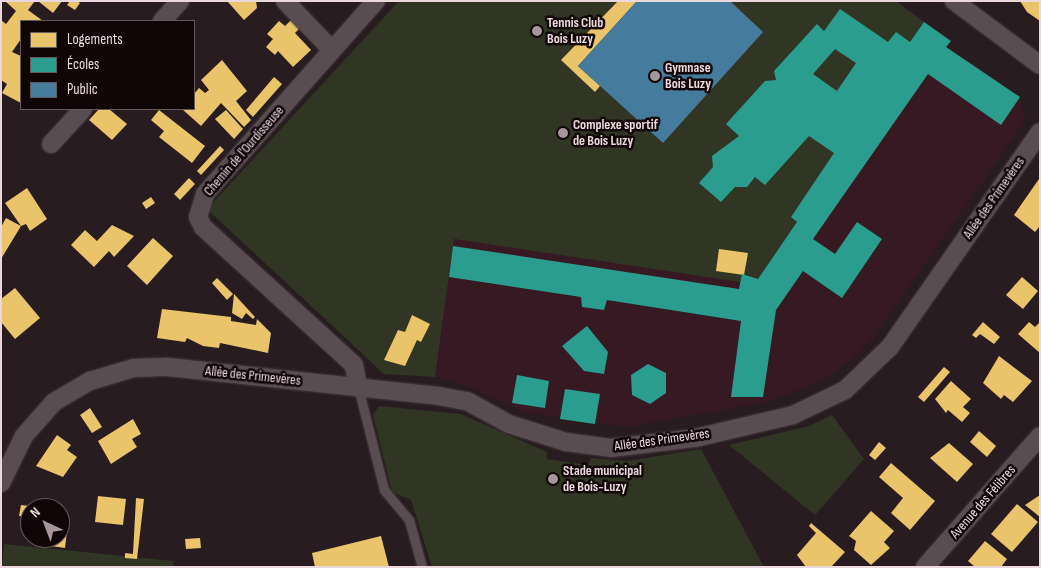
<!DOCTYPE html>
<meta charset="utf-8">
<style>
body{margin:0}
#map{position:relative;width:1041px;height:568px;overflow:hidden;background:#281c20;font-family:"Sofia Sans Condensed",sans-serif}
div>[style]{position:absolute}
.built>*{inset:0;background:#361923}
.green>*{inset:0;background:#303623}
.homes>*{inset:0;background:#e9c46a}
.schools>*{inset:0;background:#2a9d8f}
.public>*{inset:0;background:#457b9d}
.roads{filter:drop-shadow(0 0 1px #44393c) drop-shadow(0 0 1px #44393c)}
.service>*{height:9px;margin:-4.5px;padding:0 4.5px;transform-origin:4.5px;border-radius:4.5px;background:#594d51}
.minor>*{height:18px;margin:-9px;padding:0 9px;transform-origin:9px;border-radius:9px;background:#594d51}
.dots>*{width:14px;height:14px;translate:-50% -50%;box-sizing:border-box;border:2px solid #100608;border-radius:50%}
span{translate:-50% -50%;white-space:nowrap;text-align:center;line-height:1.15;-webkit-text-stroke:5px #100608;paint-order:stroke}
.poi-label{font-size:14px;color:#ead8dd;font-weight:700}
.left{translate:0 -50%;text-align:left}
.street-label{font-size:14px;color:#ead8dd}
.frame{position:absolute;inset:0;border:2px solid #ead8dd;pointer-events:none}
.legend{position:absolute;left:20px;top:20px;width:175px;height:90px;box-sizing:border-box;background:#100608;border:1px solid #675a5d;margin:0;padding:6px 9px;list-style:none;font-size:15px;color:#ead8dd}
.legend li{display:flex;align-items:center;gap:10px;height:25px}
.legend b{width:25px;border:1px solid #675a5d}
.north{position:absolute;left:20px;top:498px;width:50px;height:50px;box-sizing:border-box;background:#100608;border:1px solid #675a5d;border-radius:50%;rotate:317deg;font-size:14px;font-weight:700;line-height:20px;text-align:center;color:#ead8dd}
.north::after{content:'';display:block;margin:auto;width:18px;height:22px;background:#a6969b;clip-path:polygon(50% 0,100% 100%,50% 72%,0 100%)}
</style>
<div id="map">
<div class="built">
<div style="clip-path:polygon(924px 22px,951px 41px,947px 47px,1020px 97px,1025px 121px,873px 338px,848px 363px,822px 381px,766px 402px,628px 427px,526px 413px,461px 384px,435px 377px,454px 239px,740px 282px,739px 289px,797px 222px,791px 217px)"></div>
</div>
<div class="green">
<div style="clip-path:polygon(399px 1px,896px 1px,924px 22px,791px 217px,797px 222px,750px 291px,739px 289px,740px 282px,454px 239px,435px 377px,384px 374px,207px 209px)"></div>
<div style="clip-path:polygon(379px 406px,461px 414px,547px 452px,547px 459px,588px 465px,591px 458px,627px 461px,701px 449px,764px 567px,432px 567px,411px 500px,392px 492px,373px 415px)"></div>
<div style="clip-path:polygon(832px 415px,864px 459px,815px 515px,729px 445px,809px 426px)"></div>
<div style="clip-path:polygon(4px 544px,173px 561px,174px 567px,2px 567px)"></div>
</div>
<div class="homes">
<div style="clip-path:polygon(5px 1px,35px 1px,28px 10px,43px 21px,21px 21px,21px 39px,12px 52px,21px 56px,21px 103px,2px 93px,7px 84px,1px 80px,1px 20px,6px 24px,16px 11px)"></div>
<div style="clip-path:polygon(38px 1px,62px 1px,53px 13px)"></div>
<div style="clip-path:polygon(70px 1px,77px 1px,80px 3px,75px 10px,67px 5px)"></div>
<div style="clip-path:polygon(227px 1px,256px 1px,257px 8px,244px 20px)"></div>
<div style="clip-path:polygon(618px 1px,637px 1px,578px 66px,600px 86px,595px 92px,561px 60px)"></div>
<div style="clip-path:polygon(1020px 1px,1040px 1px,1040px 21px,1027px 12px)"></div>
<div style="clip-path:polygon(291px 20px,299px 29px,295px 33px,311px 50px,293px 67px,278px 51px,275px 55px,266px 47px,273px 39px,267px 34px,279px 21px,285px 26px)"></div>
<div style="clip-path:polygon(222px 60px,247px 91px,236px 101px,251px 120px,244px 127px,221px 103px,201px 126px,182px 109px,194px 109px,194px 94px,199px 88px,205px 93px,209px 90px,201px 80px)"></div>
<div style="clip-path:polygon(274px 77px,282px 84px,253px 117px,246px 110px)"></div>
<div style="clip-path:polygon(99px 109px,109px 109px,127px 124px,112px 140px,89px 120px)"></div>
<div style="clip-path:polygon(159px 110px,205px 146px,192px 163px,159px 137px,164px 131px,151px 120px)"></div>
<div style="clip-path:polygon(226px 110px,243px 129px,234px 139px,215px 119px)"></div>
<div style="clip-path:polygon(220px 146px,224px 150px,201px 175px,197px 171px)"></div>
<div style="clip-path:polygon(189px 178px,195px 184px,180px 200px,174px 194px)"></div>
<div style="clip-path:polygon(1039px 179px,1040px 226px,1035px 232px,1014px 215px)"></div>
<div style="clip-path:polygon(27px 188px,47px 219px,30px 231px,26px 224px,21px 226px,5px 203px)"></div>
<div style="clip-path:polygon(151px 197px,155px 203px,146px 209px,142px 203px)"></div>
<div style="clip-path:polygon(6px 218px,21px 226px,1px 259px,1px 227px)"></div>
<div style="clip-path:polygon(112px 225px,134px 236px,114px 257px,109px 251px,94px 267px,71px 245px,85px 230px,97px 241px)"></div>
<div style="clip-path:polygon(153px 238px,173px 256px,147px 285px,127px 266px)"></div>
<div style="clip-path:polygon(719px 249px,748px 253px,744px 275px,716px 271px)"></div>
<div style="clip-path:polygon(1022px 277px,1038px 291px,1023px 309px,1006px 295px)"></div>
<div style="clip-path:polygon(217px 278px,233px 294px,227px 300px,212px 283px)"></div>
<div style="clip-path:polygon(15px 288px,40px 318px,15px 339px,1px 322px,1px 299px)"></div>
<div style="clip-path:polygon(234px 294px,255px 317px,253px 319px,246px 313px,242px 319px,232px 313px)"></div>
<div style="clip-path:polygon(162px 309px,231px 317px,231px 321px,256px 325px,257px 319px,271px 333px,268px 353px,220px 343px,219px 348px,203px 346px,187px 338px,185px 342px,157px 338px)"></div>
<div style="clip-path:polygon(412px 315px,430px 324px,421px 342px,417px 340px,405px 366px,384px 360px,398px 330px,405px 332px)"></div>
<div style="clip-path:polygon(983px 322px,1000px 337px,994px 344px,980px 334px,976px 338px,972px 335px)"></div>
<div style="clip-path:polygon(1029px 322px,1035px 327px,1040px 322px,1040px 353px,1018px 334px)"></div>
<div style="clip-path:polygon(999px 356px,1032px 381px,1013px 402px,1004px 395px,1001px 399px,983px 383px)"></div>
<div style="clip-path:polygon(944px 367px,950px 372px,924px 402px,918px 397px)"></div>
<div style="clip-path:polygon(951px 381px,971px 399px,963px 407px,970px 413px,962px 422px,948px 410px,946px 413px,935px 399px)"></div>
<div style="clip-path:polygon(90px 408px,102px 427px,92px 433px,80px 415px)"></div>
<div style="clip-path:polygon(133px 419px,141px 434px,132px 439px,137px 447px,111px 464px,98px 441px)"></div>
<div style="clip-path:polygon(979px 431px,996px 446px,987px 457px,970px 442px)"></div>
<div style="clip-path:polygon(57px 435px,71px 445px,67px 450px,77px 457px,63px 477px,36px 466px)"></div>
<div style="clip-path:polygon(879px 442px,886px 448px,875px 460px,869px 455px)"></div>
<div style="clip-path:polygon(949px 443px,973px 464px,957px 482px,930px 458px)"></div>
<div style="clip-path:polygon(891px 463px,935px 501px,910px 530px,891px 513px,903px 498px,879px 477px)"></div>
<div style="clip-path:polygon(1040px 495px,1040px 517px,1025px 505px)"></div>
<div style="clip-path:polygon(98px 496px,126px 499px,123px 525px,95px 522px)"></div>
<div style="clip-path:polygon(136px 498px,144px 499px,137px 559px,125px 558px,125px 553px,133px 554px)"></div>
<div style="clip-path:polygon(1017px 504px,1038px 522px,1012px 552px,991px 534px)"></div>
<div style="clip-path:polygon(21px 505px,37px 507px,36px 508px,30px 508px,30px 517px,19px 516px)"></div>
<div style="clip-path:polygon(871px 511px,894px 531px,884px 542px,890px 548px,871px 565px,854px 550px,856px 541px,849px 536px)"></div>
<div style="clip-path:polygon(60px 523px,68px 523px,65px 548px,37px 544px,38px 538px,60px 538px)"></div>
<div style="clip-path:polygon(811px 523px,845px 552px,831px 567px,806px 567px,797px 555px,816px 533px,809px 526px)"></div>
<div style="clip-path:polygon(381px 536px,389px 567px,315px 567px,312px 553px)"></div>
<div style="clip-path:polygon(200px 538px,201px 548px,186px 549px,185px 539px)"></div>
<div style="clip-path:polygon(985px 541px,1007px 559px,1001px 567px,975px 567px,968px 561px)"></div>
</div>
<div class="schools">
<div style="clip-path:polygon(evenodd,840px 9px,888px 42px,896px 32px,910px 42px,924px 22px,951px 41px,946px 47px,1020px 97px,1001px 125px,928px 74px,813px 239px,835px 254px,857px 222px,882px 239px,842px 298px,803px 271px,776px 310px,763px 397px,731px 397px,741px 321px,607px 300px,604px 310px,582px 307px,581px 297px,449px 277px,453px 246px,739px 289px,742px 274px,758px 279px,797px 222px,791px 217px,834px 153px,809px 136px,765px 185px,755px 177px,747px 187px,735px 187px,721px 202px,699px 183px,713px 167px,712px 156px,739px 136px,726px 124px,765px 81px,776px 80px,774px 71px,817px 24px,824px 31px,840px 9px,835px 49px,856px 63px,837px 91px,813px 74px,835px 49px)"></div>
<div style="clip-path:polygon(587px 326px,608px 352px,604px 374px,584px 371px,562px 346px)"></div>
<div style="clip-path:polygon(648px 364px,666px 373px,666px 393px,650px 404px,632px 395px,631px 375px)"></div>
<div style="clip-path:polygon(517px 375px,549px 381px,545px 408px,512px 403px)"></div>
<div style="clip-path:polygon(565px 389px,600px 394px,595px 424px,560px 419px)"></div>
</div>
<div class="public">
<div style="clip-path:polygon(637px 1px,730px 1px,763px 32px,663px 143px,578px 66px)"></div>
</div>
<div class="roads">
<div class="service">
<div style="left:358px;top:387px;width:106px;rotate:75.8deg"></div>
<div style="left:384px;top:490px;width:39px;rotate:50deg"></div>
<div style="left:409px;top:520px;width:49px;rotate:74.5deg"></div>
</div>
<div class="minor">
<div style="left:285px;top:1px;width:68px;rotate:46.2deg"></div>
<div style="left:954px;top:1px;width:107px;rotate:36.7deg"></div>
<div style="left:162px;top:21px;width:27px;rotate:-48deg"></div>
<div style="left:51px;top:144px;width:47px;rotate:-47.6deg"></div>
<div style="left:358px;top:386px;width:21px;rotate:-101deg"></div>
<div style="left:354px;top:365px;width:205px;rotate:-137.6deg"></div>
<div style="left:203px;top:227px;width:11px;rotate:-117deg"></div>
<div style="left:198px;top:217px;width:24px;rotate:-73deg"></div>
<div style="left:205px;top:194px;width:258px;rotate:-48.5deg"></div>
<div style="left:1px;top:483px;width:52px;rotate:-63.9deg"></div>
<div style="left:24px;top:436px;width:45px;rotate:-48.6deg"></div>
<div style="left:54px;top:402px;width:42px;rotate:-30.3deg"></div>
<div style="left:90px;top:381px;width:46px;rotate:-16.5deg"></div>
<div style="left:134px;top:368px;width:34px;rotate:-2deg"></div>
<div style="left:168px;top:367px;width:272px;rotate:6.1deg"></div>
<div style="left:438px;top:396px;width:29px;rotate:10deg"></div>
<div style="left:467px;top:401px;width:48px;rotate:28.7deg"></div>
<div style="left:509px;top:424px;width:60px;rotate:17.5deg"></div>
<div style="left:566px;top:442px;width:45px;rotate:7.6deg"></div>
<div style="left:611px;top:448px;width:85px;rotate:-6.8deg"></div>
<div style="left:695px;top:438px;width:101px;rotate:-13.2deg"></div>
<div style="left:793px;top:415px;width:58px;rotate:-25.7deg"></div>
<div style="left:845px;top:390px;width:62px;rotate:-43.7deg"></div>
<div style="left:890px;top:347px;width:262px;rotate:-55.1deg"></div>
<div style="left:925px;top:567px;width:174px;rotate:-48.7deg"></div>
</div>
</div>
<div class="dots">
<div style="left:537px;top:31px;background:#a6969b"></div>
<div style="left:655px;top:76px;background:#a6969b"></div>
<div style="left:563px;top:133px;background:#a6969b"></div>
<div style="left:553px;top:479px;background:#a6969b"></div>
</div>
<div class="poi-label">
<span class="left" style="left:547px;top:31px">Tennis Club<br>Bois Luzy</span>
<span class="left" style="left:665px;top:76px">Gymnase<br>Bois Luzy</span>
<span class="left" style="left:573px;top:133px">Complexe sportif<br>de Bois Luzy</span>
<span class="left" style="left:563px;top:479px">Stade municipal<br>de Bois-Luzy</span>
</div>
<div class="street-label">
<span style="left:244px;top:151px;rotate:-49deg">Chemin de l'Ourdisseuse</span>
<span style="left:994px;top:198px;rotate:-55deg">Allée des Primevères</span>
<span style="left:253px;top:376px;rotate:6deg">Allée des Primevères</span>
<span style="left:662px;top:440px;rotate:-8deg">Allée des Primevères</span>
<span style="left:983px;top:502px;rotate:-49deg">Avenue des Félibres</span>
</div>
<div class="frame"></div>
<ul class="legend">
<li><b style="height:14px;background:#e9c46a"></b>Logements</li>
<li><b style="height:14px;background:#2a9d8f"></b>Écoles</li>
<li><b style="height:14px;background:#457b9d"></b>Public</li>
</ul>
<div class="north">N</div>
</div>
